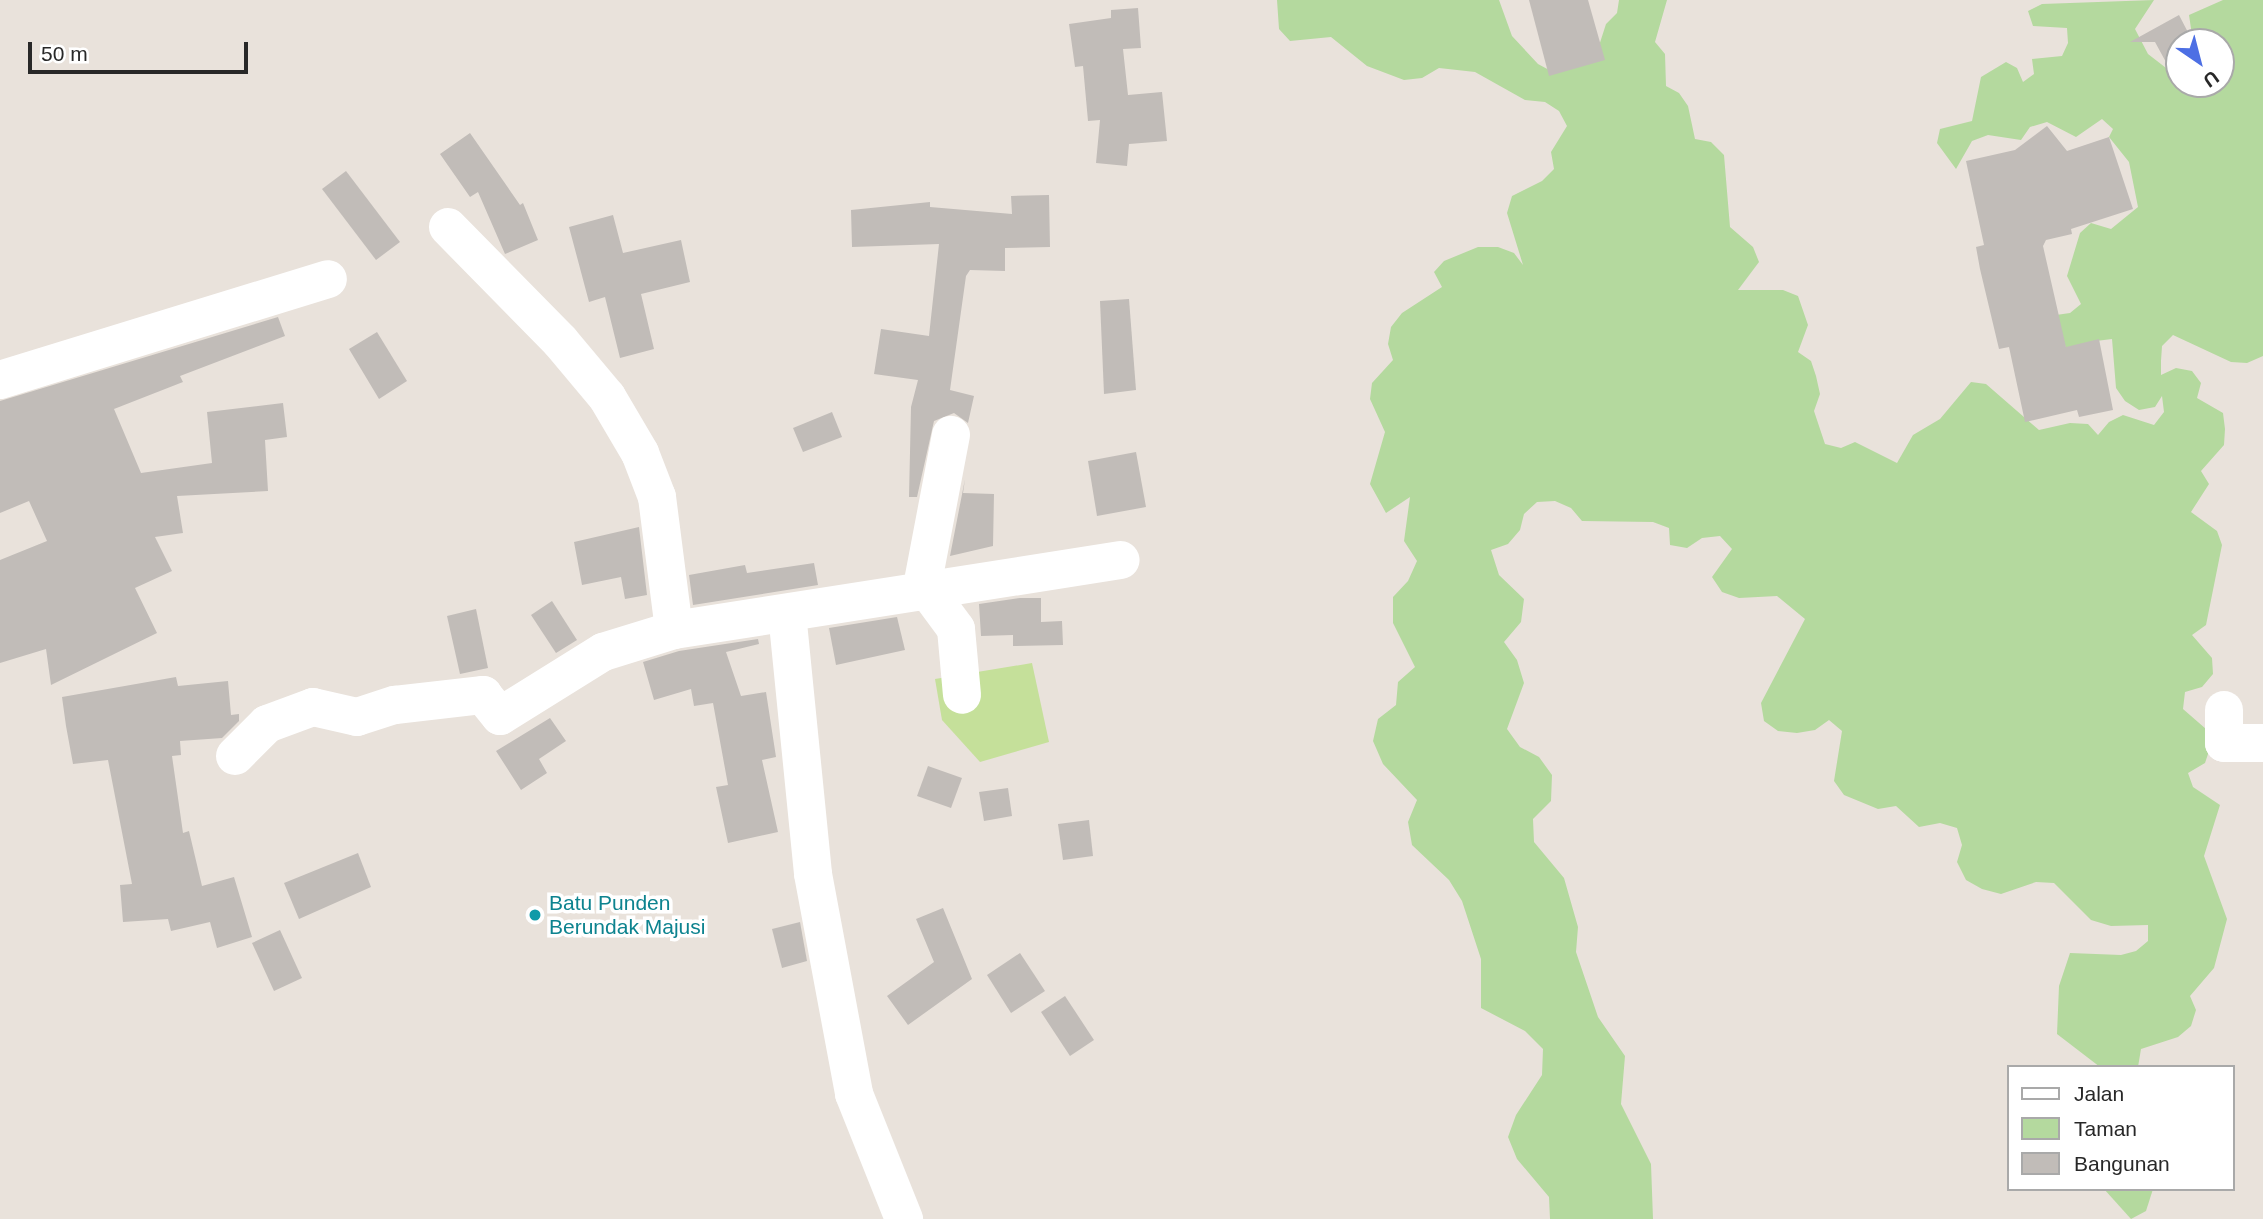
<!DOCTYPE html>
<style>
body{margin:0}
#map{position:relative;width:2263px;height:1219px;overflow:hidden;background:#e9e2db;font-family:Arial,sans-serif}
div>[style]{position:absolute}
.green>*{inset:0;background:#b4d99e}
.pitch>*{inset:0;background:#c5e09a}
.building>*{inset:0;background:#c1bcb8}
.minor>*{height:38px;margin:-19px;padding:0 19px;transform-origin:19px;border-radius:19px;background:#fff}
.dots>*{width:19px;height:19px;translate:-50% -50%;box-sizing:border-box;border:4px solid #fff;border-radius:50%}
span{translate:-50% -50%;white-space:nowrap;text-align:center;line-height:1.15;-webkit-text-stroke:7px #fff;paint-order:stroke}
.culture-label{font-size:21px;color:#0d838f}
.left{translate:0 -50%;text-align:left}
.legend{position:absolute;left:2007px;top:1065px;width:228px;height:126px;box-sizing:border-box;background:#fff;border:2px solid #a9a9a9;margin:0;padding:9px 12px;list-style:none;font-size:21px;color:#282828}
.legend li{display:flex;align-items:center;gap:14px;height:35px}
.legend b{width:35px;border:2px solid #a9a9a9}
.north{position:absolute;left:2165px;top:28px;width:70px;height:70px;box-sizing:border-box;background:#fff;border:2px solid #a9a9a9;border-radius:50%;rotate:145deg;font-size:19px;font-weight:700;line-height:28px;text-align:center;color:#282828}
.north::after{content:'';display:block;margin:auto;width:24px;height:32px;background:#4d6fe4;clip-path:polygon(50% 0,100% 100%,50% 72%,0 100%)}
.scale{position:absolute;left:28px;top:42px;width:220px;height:32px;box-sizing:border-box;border:4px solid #282828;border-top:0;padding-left:9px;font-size:21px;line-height:24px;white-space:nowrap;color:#282828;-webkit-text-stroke:5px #fff;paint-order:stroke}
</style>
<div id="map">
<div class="green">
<div style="clip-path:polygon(1277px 0,1499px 0,1512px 36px,1538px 64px,1551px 71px,1596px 55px,1606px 24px,1617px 13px,1619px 0,1667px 0,1655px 42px,1665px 54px,1666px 86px,1679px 93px,1688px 106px,1695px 139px,1711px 142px,1724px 155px,1730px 227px,1753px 247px,1759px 262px,1738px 290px,1783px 290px,1798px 296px,1808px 325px,1798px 352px,1811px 361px,1816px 376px,1820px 394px,1814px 411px,1825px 444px,1841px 448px,1855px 442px,1897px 463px,1913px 435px,1940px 419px,1971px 382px,1986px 384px,2039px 430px,2070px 423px,2088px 424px,2098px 435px,2109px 422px,2123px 415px,2154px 425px,2164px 412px,2162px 396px,2155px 407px,2139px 410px,2125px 401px,2116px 388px,2112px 339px,2096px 341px,2068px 355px,2056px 315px,2070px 313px,2081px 304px,2067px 276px,2080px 233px,2091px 223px,2111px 229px,2138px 207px,2129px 162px,2109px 137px,2113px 129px,2102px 119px,2076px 137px,2047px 122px,2030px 127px,2021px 140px,1988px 135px,1972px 141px,1956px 169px,1937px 143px,1940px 129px,1972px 121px,1981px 77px,2006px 62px,2017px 68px,2023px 82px,2034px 74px,2032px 59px,2062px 56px,2068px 43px,2067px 28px,2033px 26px,2028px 11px,2042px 4px,2154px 0,2135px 29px,2148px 54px,2179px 78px,2179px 84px,2221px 84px,2221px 42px,2193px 42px,2189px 15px,2223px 0,2263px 0,2263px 356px,2247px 363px,2231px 362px,2173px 335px,2162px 346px,2161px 361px,2161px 375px,2176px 368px,2192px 371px,2201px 383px,2197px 398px,2223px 413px,2225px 429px,2224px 445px,2201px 471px,2209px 484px,2191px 512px,2217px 531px,2222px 545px,2206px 625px,2192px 635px,2212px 658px,2213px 674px,2202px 687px,2185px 692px,2183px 709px,2206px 729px,2211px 745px,2205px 763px,2188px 773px,2193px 787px,2220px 805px,2204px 856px,2227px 919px,2214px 968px,2190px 996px,2196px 1010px,2191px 1026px,2178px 1037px,2141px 1049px,2138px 1067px,2100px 1067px,2057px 1034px,2059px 986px,2070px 953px,2121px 955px,2136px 951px,2148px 941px,2148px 925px,2111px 926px,2091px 920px,2054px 883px,2036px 882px,2001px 894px,1982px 889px,1966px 880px,1957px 862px,1962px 845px,1957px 828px,1940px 823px,1919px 827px,1896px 806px,1878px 809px,1844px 795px,1834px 781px,1842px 731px,1829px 720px,1815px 730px,1797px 733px,1778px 731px,1764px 721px,1761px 703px,1805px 619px,1777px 596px,1739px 598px,1722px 592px,1712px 577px,1732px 549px,1720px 536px,1702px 538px,1687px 548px,1670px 545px,1669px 528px,1653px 522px,1582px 521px,1571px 508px,1555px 501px,1537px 502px,1524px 514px,1520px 530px,1508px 544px,1491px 550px,1499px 575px,1524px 599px,1521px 622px,1504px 642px,1517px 660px,1524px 683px,1507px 729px,1520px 747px,1539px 757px,1552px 775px,1551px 801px,1533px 819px,1534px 842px,1564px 878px,1578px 927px,1576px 952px,1598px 1017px,1625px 1056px,1621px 1104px,1651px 1164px,1653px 1219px,1550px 1219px,1549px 1197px,1517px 1159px,1508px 1137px,1516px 1115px,1542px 1075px,1543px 1049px,1525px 1031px,1481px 1008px,1481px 959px,1462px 901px,1449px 880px,1412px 845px,1408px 822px,1417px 800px,1383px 764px,1373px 741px,1378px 719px,1396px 705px,1398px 682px,1415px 667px,1393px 623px,1393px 597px,1408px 581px,1417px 561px,1404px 541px,1410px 497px,1386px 513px,1370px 484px,1385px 432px,1370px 399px,1372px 383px,1393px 360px,1388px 344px,1391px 327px,1402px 313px,1442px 287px,1434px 272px,1444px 261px,1478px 247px,1498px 247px,1514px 253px,1523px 265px,1507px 213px,1512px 196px,1542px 181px,1554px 169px,1551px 152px,1567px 126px,1559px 111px,1545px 102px,1525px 100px,1475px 72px,1439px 68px,1422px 78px,1404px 80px,1367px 66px,1331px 37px,1290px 41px,1279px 29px)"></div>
<div style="clip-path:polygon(2104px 1189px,2153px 1189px,2146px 1211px,2131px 1219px)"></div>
</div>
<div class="pitch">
<div style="clip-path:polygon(1032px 663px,1049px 742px,980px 762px,942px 720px,935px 679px)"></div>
</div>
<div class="building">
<div style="clip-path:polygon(1529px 0,1588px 0,1605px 60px,1549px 76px)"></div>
<div style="clip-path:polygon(1138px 8px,1141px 48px,1123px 49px,1128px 95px,1162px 92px,1167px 141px,1129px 144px,1127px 166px,1096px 163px,1100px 120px,1088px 121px,1083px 66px,1075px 67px,1069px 24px,1111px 18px,1111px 10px)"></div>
<div style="clip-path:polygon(2179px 15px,2193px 42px,2179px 42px,2179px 86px,2155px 42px,2130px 42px)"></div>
<div style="clip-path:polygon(2047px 126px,2067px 151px,2109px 137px,2133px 209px,2071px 229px,2072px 234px,2046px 240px,2043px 246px,2066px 347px,2099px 339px,2113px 410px,2079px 417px,2077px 410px,2025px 422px,2009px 347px,1999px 349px,1980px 269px,1976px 247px,1984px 245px,1966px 161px,2015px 150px)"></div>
<div style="clip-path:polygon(470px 133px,520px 205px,523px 203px,538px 240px,505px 254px,478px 192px,470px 197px,440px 154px)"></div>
<div style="clip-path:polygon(346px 171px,400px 242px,376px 260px,322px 189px)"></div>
<div style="clip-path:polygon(1049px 195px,1050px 247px,1005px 248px,1005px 271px,970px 270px,966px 276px,950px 390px,974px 396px,968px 423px,954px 413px,934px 421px,917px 497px,909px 497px,911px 407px,918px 380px,874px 374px,881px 329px,929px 336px,939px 244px,852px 247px,851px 210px,930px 202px,930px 207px,1012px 214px,1011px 196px)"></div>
<div style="clip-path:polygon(613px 215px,623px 253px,681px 240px,690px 282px,641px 294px,654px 349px,620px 358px,605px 297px,589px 302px,569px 227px)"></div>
<div style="clip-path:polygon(1129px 299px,1136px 390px,1104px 394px,1100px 301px)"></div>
<div style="clip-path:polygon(278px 317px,285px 336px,180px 376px,183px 382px,114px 409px,141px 473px,212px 463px,207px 412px,283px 403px,287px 437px,265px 440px,268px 491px,177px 496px,183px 533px,155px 537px,172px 571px,135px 588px,157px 633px,51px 685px,46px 649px,0 663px,0 560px,47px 541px,29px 501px,0 513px,0 401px)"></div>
<div style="clip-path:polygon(377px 332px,407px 381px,379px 399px,349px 349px)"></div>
<div style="clip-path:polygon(832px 412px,842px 437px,803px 452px,793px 428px)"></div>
<div style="clip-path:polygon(1136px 452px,1146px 507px,1097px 516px,1088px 461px)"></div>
<div style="clip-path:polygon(965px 479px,963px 493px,994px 494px,993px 546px,950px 556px)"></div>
<div style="clip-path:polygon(639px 527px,647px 595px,625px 599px,621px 577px,582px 585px,574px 542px)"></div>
<div style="clip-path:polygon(814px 563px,818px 585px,693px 605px,689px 575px,745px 565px,747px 573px)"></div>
<div style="clip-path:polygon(1020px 598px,1041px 598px,1041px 622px,1062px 621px,1063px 645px,1013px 646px,1013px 635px,981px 636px,979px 604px)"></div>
<div style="clip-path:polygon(552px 601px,577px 640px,556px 653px,531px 615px)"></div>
<div style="clip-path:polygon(476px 609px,488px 668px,460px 674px,447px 616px)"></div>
<div style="clip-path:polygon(897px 617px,905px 650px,836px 665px,829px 628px)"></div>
<div style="clip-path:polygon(758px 639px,759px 644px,726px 652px,741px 696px,766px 692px,776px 757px,762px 760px,778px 832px,728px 843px,716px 787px,728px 785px,713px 703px,694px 706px,691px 689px,654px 700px,643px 662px,679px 651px)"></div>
<div style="clip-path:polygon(176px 677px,178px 686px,228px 681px,231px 715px,239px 714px,239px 721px,222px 738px,180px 741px,181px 755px,172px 756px,183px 833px,189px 831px,202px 886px,234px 877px,252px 937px,217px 948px,210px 922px,171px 931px,168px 919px,123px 922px,120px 885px,132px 884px,108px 760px,73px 764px,66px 726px,62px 697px)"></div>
<div style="clip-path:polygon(550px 718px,566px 741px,539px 759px,547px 773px,521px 790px,496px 751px)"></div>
<div style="clip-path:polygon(928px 766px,962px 778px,951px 808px,917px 796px)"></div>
<div style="clip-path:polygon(1008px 788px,1012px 816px,984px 821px,979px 792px)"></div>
<div style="clip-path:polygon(1089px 820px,1093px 856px,1063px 860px,1058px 824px)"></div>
<div style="clip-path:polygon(358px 853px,371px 887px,299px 919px,284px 883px)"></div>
<div style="clip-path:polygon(943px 908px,972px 979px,908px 1025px,887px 996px,934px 962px,916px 919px)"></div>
<div style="clip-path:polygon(800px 922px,807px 961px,782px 968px,772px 929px)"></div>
<div style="clip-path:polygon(280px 930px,302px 978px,274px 991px,252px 943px)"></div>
<div style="clip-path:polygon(1020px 953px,1045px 991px,1011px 1013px,987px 975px)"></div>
<div style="clip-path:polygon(1065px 996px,1094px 1040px,1070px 1056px,1041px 1012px)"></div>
</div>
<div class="minor">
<div style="left:448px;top:227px;width:160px;rotate:45.5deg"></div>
<div style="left:560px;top:341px;width:73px;rotate:50deg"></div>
<div style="left:607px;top:397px;width:65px;rotate:59.5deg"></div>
<div style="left:640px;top:453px;width:47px;rotate:68.9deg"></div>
<div style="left:657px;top:497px;width:134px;rotate:82.7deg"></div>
<div style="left:0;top:380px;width:343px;rotate:-17.1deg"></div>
<div style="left:928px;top:591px;width:47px;rotate:53.6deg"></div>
<div style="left:956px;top:629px;width:66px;rotate:84.8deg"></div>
<div style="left:921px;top:592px;width:160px;rotate:-79.2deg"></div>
<div style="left:787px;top:613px;width:262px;rotate:84.3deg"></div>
<div style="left:813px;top:874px;width:224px;rotate:79.4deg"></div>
<div style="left:854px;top:1094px;width:135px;rotate:68.2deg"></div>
<div style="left:2224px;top:710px;width:33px;rotate:90deg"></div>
<div style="left:2224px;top:743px;width:39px"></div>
<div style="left:235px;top:756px;width:45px;rotate:-45deg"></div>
<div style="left:267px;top:724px;width:49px;rotate:-20.3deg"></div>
<div style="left:313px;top:707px;width:45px;rotate:12.8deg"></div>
<div style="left:357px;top:717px;width:40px;rotate:-18deg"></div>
<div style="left:395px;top:705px;width:89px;rotate:-6.5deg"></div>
<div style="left:483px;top:695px;width:27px;rotate:51deg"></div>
<div style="left:500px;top:716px;width:121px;rotate:-31.9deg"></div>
<div style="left:603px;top:652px;width:74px;rotate:-17.2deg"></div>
<div style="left:674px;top:630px;width:452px;rotate:-8.9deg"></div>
</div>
<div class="dots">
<div style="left:535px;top:915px;background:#0f9aa8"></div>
</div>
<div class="culture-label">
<span class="left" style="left:549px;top:915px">Batu Punden<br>Berundak Majusi</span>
</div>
<ul class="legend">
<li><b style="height:9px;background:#fff"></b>Jalan</li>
<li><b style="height:19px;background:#b4d99e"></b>Taman</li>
<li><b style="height:19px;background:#c1bcb8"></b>Bangunan</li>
</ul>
<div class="north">U</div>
<div class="scale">50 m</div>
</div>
